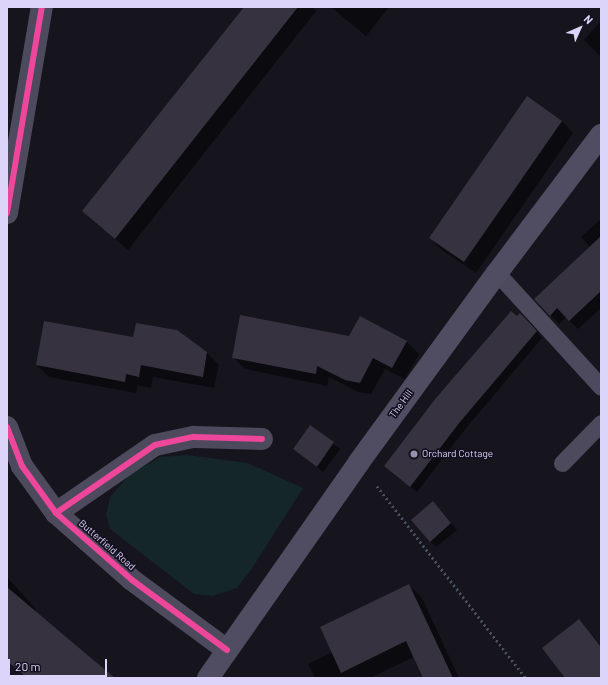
<!DOCTYPE html>
<style>
body{margin:0}
#map{position:relative;width:608px;height:685px;overflow:hidden;background:#16141c;font-family:Barlow,sans-serif}
div>[style]{position:absolute}
.green>*{inset:0;background:#142628}
.shadow>*{inset:0;background:#0007}
.building>*{inset:0;background:#36323f}
.path>*{height:2.5px;margin-top:-1.25px;transform-origin:0;background:repeating-linear-gradient(90deg,#47505c 0 2px,transparent 0 5px)}
.service>*{height:17px;margin:-8.5px;padding:0 8.5px;transform-origin:8.5px;border-radius:8.5px;background:#4c4a5c}
.minor>*{height:22px;margin:-11px;padding:0 11px;transform-origin:11px;border-radius:11px;background:#4c4a5c}
.secondary>*{height:22px;margin:-11px;padding:0 11px;transform-origin:11px;border-radius:11px;background:#504d62}
.cycleway>*{height:6px;margin:-3px;padding:0 3px;transform-origin:3px;border-radius:3px;background:#ed469a}
.dots>*{width:11px;height:11px;translate:-50% -50%;box-sizing:border-box;border:2px solid #141020;border-radius:50%}
span{translate:-50% -50%;white-space:nowrap;text-align:center;line-height:1.15;-webkit-text-stroke:3.5px #141020;paint-order:stroke}
.street-label{font-size:10px;color:#dcd5f9}
.poi-label{font-size:10px;color:#dcd5f9}
.left{translate:0 -50%;text-align:left}
.frame{position:absolute;inset:0;border:8px solid #dcd5f9;pointer-events:none}
.north{position:absolute;left:560px;top:8px;width:40px;height:40px;-webkit-text-stroke:3px #141020;paint-order:stroke;rotate:45deg;font-size:11px;font-weight:700;line-height:16px;text-align:center;color:#dcd5f9}
.north::after{content:'';display:block;margin:auto;width:14px;height:18px;background:#dcd5f9;clip-path:polygon(50% 0,100% 100%,50% 72%,0 100%)}
.scale{position:absolute;left:8px;top:659px;width:99px;height:18px;box-sizing:border-box;border:2px solid #dcd5f9;border-top:0;padding-left:5px;font-size:12px;line-height:14px;white-space:nowrap;color:#dcd5f9;-webkit-text-stroke:3px #141020;paint-order:stroke}
</style>
<div id="map">
<div class="green">
<div style="clip-path:polygon(188px 455px,248px 463px,303px 488px,251px 570px,237px 588px,213px 596px,194px 594px,110px 529px,106px 515px,110px 497px,129px 475px,160px 457px)"></div>
</div>
<div class="shadow">
<div style="clip-path:polygon(245px 7px,312px 7px,316px 11px,128px 250px,83px 211px)"></div>
<div style="clip-path:polygon(331px 7px,389px 7px,366px 36px)"></div>
<div style="clip-path:polygon(601px 21px,601px 57px,584px 40px)"></div>
<div style="clip-path:polygon(562px 121px,573px 133px,476px 273px,442px 250px,430px 238px)"></div>
<div style="clip-path:polygon(601px 219px,601px 308px,578px 329px,566px 317px,559px 324px,536px 299px,590px 247px,581px 237px)"></div>
<div style="clip-path:polygon(360px 317px,407px 342px,419px 354px,405px 379px,385px 369px,371px 394px,358px 392px,329px 377px,327px 386px,245px 369px,233px 357px,350px 337px)"></div>
<div style="clip-path:polygon(517px 317px,526px 320px,542px 338px,466px 428px,417px 492px,391px 472px)"></div>
<div style="clip-path:polygon(207px 353px,219px 365px,214px 388px,153px 377px,151px 388px,138px 385px,136px 393px,49px 377px,37px 365px)"></div>
<div style="clip-path:polygon(311px 426px,340px 449px,323px 472px,294px 449px)"></div>
<div style="clip-path:polygon(439px 508px,457px 530px,436px 547px,430px 541px)"></div>
<div style="clip-path:polygon(7px 577px,36px 609px,34px 611px,112px 678px,26px 678px,14px 667px,7px 661px)"></div>
<div style="clip-path:polygon(409px 585px,422px 598px,459px 678px,425px 678px,414px 657px,370px 678px,315px 678px,308px 664px,331px 653px,334px 656px)"></div>
<div style="clip-path:polygon(579px 620px,601px 646px,601px 678px,567px 678px)"></div>
</div>
<div class="building">
<div style="clip-path:polygon(244px 7px,298px 7px,115px 239px,82px 211px)"></div>
<div style="clip-path:polygon(527px 96px,562px 121px,464px 262px,429px 238px)"></div>
<div style="clip-path:polygon(601px 236px,601px 291px,569px 321px,557px 308px,550px 316px,534px 299px)"></div>
<div style="clip-path:polygon(511px 311px,517px 316px,520px 313px,537px 331px,460px 422px,410px 487px,384px 466px,436px 398px)"></div>
<div style="clip-path:polygon(240px 315px,349px 336px,360px 316px,407px 341px,392px 368px,373px 358px,360px 383px,345px 380px,317px 366px,316px 374px,232px 358px)"></div>
<div style="clip-path:polygon(44px 321px,133px 337px,136px 323px,177px 330px,207px 352px,203px 377px,141px 365px,139px 377px,126px 374px,125px 382px,36px 365px)"></div>
<div style="clip-path:polygon(310px 425px,334px 442px,317px 467px,293px 449px)"></div>
<div style="clip-path:polygon(433px 501px,451px 523px,430px 542px,411px 520px)"></div>
<div style="clip-path:polygon(409px 584px,453px 678px,423px 678px,406px 641px,341px 673px,320px 627px)"></div>
<div style="clip-path:polygon(7px 587px,66px 637px,115px 678px,27px 678px,7px 661px)"></div>
<div style="clip-path:polygon(579px 619px,601px 647px,601px 678px,565px 678px,542px 648px)"></div>
</div>
<div class="path">
<div style="left:377px;top:486px;width:243px;rotate:52.2deg"></div>
</div>
<div class="service">
<div style="left:497px;top:273px;width:154px;rotate:47.6deg"></div>
<div style="left:562px;top:463px;width:56px;rotate:-45.7deg"></div>
</div>
<div class="minor">
<div style="left:7px;top:213px;width:209px;rotate:-80.4deg"></div>
<div style="left:7px;top:427px;width:42px;rotate:69deg"></div>
<div style="left:22px;top:466px;width:58px;rotate:54.1deg"></div>
<div style="left:56px;top:513px;width:101px;rotate:41.4deg"></div>
<div style="left:132px;top:580px;width:118px;rotate:36.4deg"></div>
<div style="left:56px;top:513px;width:120px;rotate:-34.5deg"></div>
<div style="left:155px;top:445px;width:40px;rotate:-12deg"></div>
<div style="left:194px;top:437px;width:68px;rotate:1.7deg"></div>
</div>
<div class="secondary">
<div style="left:208px;top:678px;width:264px;rotate:-55deg"></div>
<div style="left:359px;top:462px;width:234px;rotate:-53.9deg"></div>
<div style="left:497px;top:273px;width:173px;rotate:-53deg"></div>
</div>
<div class="cycleway">
<div style="left:7px;top:213px;width:209px;rotate:-80.4deg"></div>
<div style="left:7px;top:427px;width:42px;rotate:69deg"></div>
<div style="left:22px;top:466px;width:58px;rotate:54.1deg"></div>
<div style="left:56px;top:513px;width:101px;rotate:41.4deg"></div>
<div style="left:132px;top:580px;width:118px;rotate:36.4deg"></div>
<div style="left:56px;top:513px;width:120px;rotate:-34.5deg"></div>
<div style="left:155px;top:445px;width:40px;rotate:-12deg"></div>
<div style="left:194px;top:437px;width:68px;rotate:1.7deg"></div>
</div>
<div class="dots">
<div style="left:414px;top:454px;background:#9791ac"></div>
</div>
<div class="street-label">
<span style="left:401px;top:404px;rotate:-54deg">The Hill</span>
<span style="left:107px;top:545px;rotate:41deg">Butterfield Road</span>
</div>
<div class="poi-label">
<span class="left" style="left:422px;top:454px">Orchard Cottage</span>
</div>
<div class="frame"></div>
<div class="north">N</div>
<div class="scale">20 m</div>
</div>
